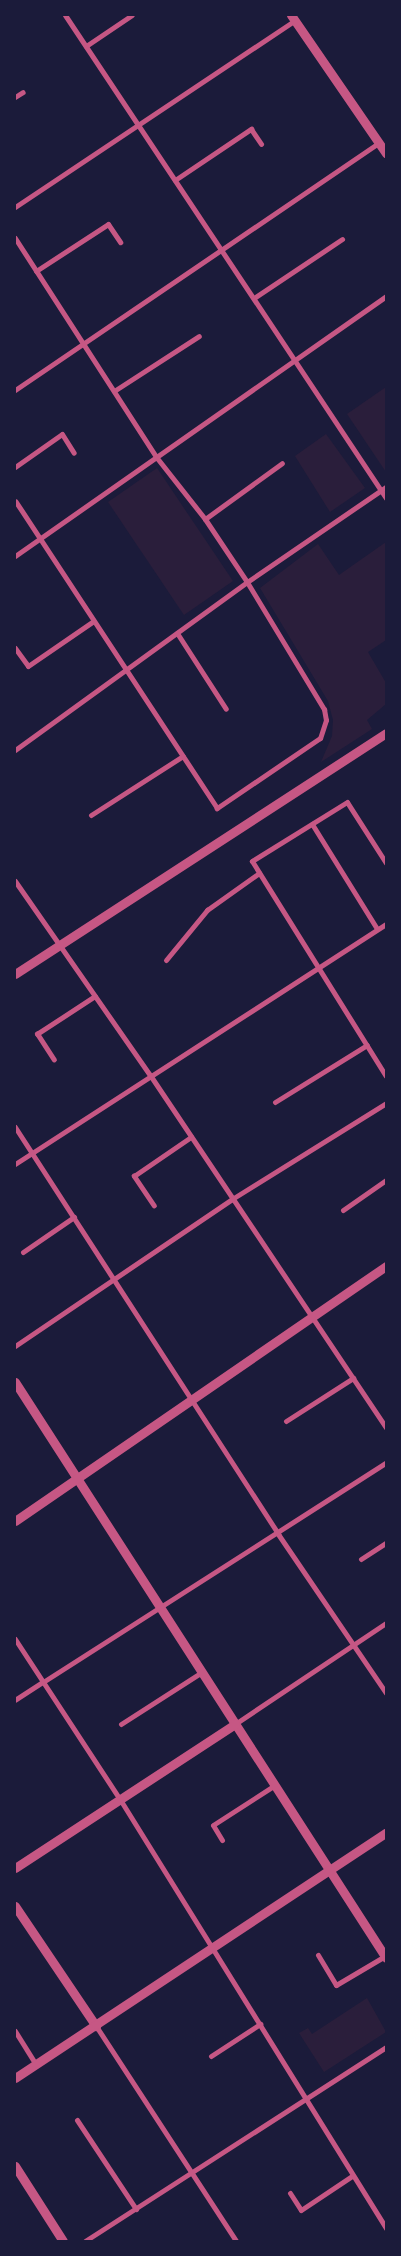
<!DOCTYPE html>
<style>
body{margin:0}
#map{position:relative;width:401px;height:2256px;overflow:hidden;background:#1b1b3a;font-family:Poppins,sans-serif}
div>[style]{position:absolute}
.green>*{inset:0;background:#2a1e3b}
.pedestrian>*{height:4.5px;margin:-2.25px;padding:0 2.25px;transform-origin:2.25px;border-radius:2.25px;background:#c65784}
.minor>*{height:5px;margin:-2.5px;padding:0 2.5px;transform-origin:2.5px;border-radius:2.5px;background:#c65784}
.tertiary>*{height:9px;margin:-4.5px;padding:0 4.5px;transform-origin:4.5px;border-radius:4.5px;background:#c65784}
span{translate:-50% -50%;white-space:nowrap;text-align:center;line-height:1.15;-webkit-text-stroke:4px #1b1b3a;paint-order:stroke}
.frame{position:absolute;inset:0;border:16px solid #1b1b3a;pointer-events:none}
</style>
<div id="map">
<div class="green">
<div style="clip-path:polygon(386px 387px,386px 472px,347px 414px)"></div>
<div style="clip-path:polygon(326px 434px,365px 488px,330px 512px,295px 456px)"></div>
<div style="clip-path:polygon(157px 468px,233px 581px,184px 615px,108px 502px)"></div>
<div style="clip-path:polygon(386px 542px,386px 640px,368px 652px,386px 683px,386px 704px,367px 720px,372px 729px,321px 762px,332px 736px,333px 720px,328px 701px,260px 588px,318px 544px,339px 575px)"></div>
<div style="clip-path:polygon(367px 1998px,386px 2032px,324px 2072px,299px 2033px,308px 2028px,312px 2034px)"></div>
</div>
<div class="pedestrian">
<div style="left:54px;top:1060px;width:31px;rotate:-123deg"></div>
<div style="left:37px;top:1034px;width:69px;rotate:-33.2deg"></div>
<div style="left:154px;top:1206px;width:36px;rotate:-124deg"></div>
<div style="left:134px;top:1176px;width:69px;rotate:-34.4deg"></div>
<div style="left:15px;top:1700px;width:33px;rotate:-33deg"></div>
</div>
<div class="minor">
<div style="left:65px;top:15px;width:580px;rotate:56.39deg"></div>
<div style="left:86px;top:46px;width:55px;rotate:-34deg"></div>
<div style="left:15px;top:97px;width:9px;rotate:-32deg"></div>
<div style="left:175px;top:180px;width:92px;rotate:-33.9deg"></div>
<div style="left:251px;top:129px;width:18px;rotate:56deg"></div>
<div style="left:15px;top:207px;width:337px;rotate:-33.7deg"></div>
<div style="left:15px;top:238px;width:262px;rotate:57.2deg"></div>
<div style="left:157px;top:458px;width:78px;rotate:51.8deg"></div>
<div style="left:205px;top:519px;width:76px;rotate:56.3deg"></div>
<div style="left:247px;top:582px;width:149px;rotate:58.8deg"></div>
<div style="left:324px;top:709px;width:11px;rotate:80deg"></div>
<div style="left:326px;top:720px;width:19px;rotate:108deg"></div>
<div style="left:320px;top:738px;width:125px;rotate:145.8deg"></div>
<div style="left:217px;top:808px;width:367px;rotate:-123.3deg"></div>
<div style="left:36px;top:271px;width:86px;rotate:-33.1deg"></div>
<div style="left:108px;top:224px;width:22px;rotate:56deg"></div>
<div style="left:254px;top:298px;width:106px;rotate:-33.8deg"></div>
<div style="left:15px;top:390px;width:439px;rotate:-34.2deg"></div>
<div style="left:114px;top:391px;width:101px;rotate:-32.9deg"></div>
<div style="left:15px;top:467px;width:57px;rotate:-35.1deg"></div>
<div style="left:62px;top:434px;width:22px;rotate:58deg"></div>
<div style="left:205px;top:519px;width:95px;rotate:-36deg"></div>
<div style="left:15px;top:556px;width:453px;rotate:-35deg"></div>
<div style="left:177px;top:633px;width:90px;rotate:57.2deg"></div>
<div style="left:15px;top:648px;width:22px;rotate:54deg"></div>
<div style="left:28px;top:666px;width:78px;rotate:-34.5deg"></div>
<div style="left:15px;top:750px;width:286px;rotate:-35.9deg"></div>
<div style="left:247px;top:582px;width:168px;rotate:-34.4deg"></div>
<div style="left:91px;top:815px;width:109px;rotate:-32.7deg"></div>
<div style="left:312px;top:824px;width:123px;rotate:58.2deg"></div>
<div style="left:386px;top:863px;width:72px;rotate:-122.6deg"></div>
<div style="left:347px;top:802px;width:112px;rotate:148.2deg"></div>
<div style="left:252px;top:861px;width:253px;rotate:58.1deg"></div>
<div style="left:15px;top:881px;width:236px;rotate:55.2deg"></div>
<div style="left:150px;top:1075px;width:424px;rotate:56.2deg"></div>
<div style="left:166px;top:960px;width:65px;rotate:-50.6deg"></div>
<div style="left:207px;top:910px;width:64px;rotate:-35.4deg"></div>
<div style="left:275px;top:1102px;width:108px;rotate:-31.8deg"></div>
<div style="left:15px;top:1127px;width:485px;rotate:57.1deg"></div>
<div style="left:278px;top:1534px;width:192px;rotate:55.8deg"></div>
<div style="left:15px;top:1164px;width:442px;rotate:-32.9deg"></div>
<div style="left:343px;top:1210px;width:52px;rotate:-34.9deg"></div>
<div style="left:23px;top:1252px;width:62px;rotate:-34.5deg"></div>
<div style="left:15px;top:1346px;width:262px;rotate:-34.1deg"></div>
<div style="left:232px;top:1199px;width:181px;rotate:-31.9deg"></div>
<div style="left:286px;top:1421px;width:80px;rotate:-32.7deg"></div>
<div style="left:361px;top:1559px;width:30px;rotate:-33deg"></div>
<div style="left:15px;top:1639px;width:194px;rotate:56.8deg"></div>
<div style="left:121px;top:1801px;width:503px;rotate:58.18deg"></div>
<div style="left:43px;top:1682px;width:407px;rotate:-32.6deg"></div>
<div style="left:121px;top:1724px;width:96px;rotate:-32.7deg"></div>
<div style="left:235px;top:1724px;width:182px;rotate:-33.8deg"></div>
<div style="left:222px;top:1840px;width:17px;rotate:-121deg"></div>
<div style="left:213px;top:1825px;width:74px;rotate:-32.8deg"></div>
<div style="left:318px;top:1955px;width:35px;rotate:59deg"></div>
<div style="left:336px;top:1985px;width:57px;rotate:-30.6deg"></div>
<div style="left:96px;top:2026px;width:257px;rotate:56.9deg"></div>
<div style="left:15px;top:2031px;width:39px;rotate:58deg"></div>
<div style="left:211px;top:2056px;width:59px;rotate:-33.1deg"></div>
<div style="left:77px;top:2120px;width:107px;rotate:56.5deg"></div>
<div style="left:290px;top:2193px;width:20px;rotate:57deg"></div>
<div style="left:301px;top:2210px;width:61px;rotate:-33.7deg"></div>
<div style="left:85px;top:2241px;width:358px;rotate:-32.8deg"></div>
</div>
<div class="tertiary">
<div style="left:291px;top:15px;width:168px;rotate:55.5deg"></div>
<div style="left:15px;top:974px;width:442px;rotate:-33deg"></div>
<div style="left:15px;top:1382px;width:685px;rotate:57.21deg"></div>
<div style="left:15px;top:1521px;width:450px;rotate:-34.5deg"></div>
<div style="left:15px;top:1868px;width:263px;rotate:-33.2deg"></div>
<div style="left:15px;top:1906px;width:145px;rotate:56deg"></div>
<div style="left:15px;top:2078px;width:445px;rotate:-33.5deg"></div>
<div style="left:15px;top:2166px;width:89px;rotate:57.4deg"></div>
</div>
<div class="frame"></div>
</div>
